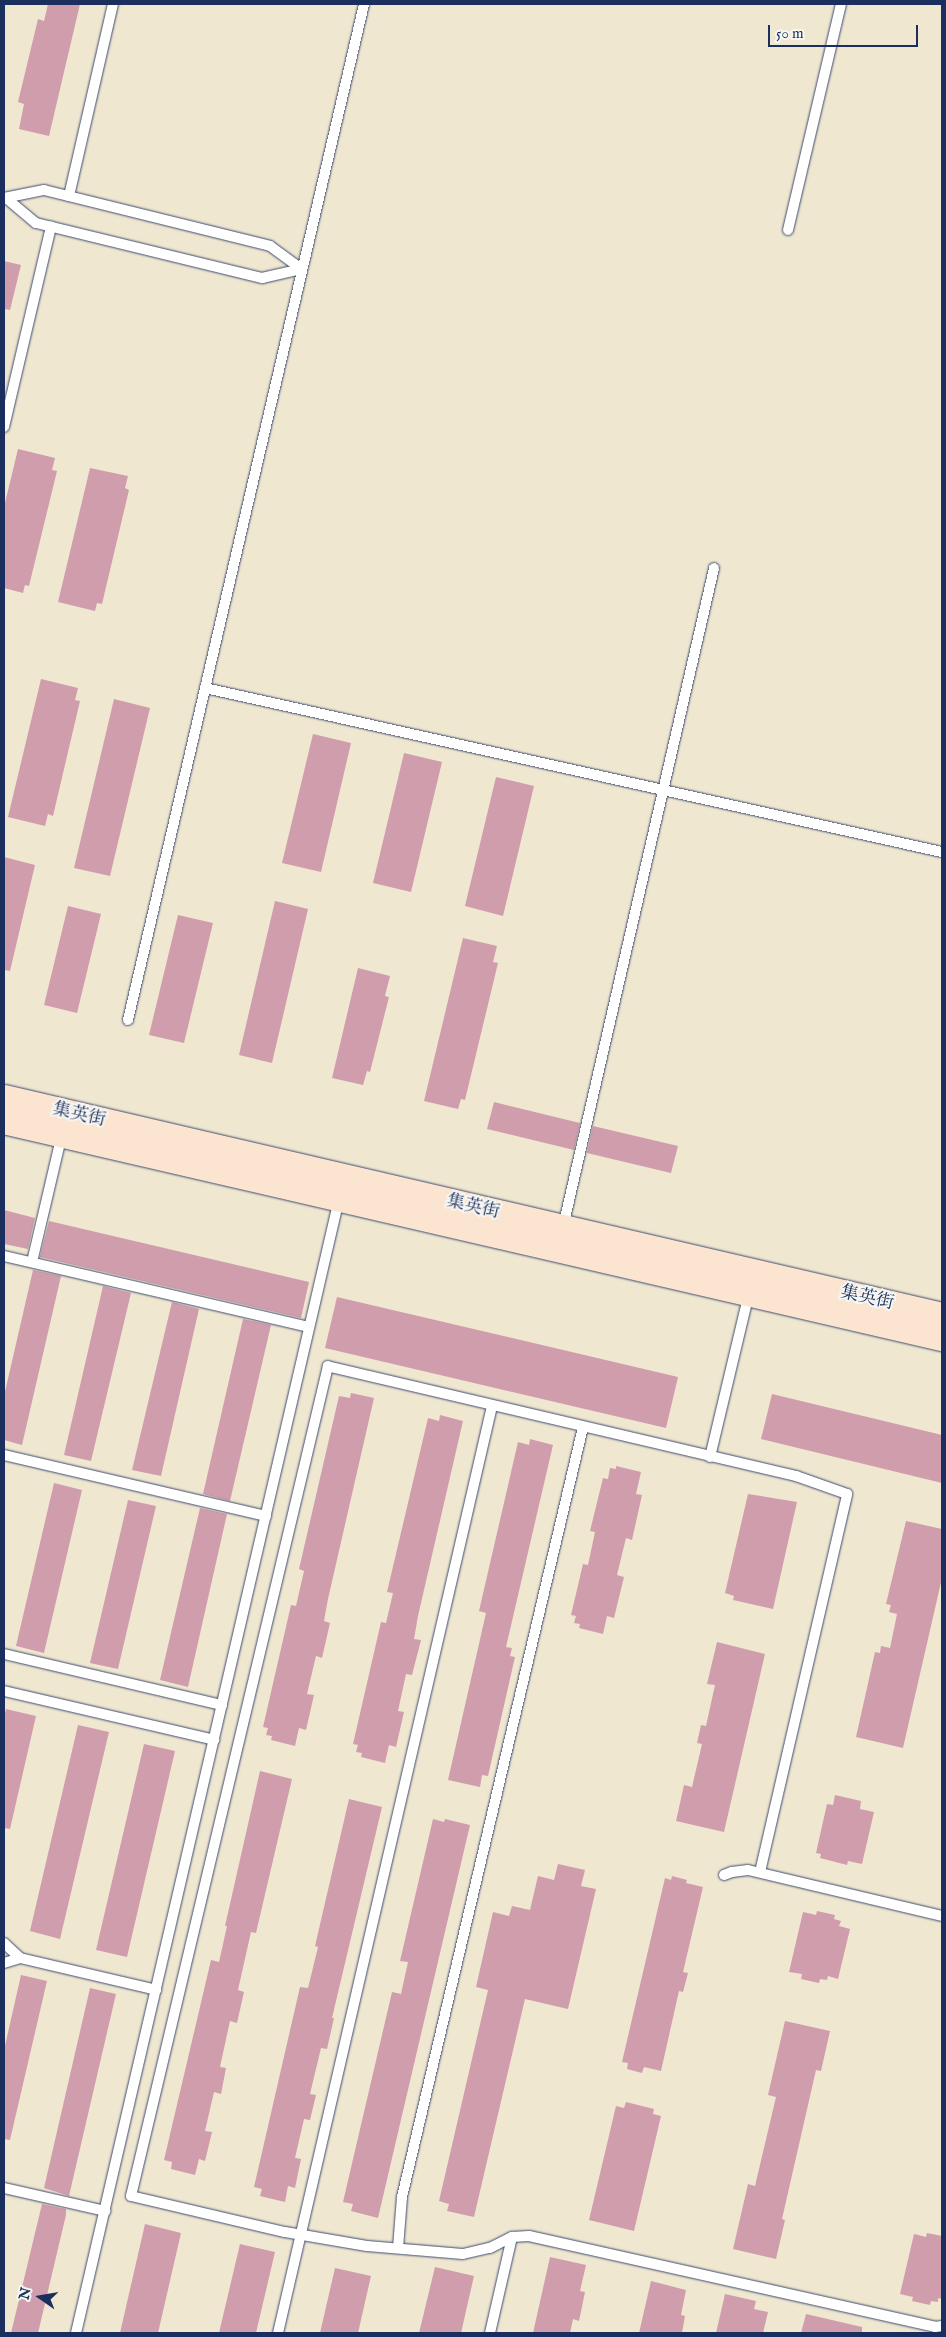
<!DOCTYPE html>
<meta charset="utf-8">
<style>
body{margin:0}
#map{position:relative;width:946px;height:2337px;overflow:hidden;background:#f0e7d1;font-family:"IM FELL English","Noto Serif SC",serif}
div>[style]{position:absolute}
.building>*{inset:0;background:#d09dad}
.roads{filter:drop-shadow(0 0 1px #3b4b6f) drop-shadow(0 0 1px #3b4b6f)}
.service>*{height:10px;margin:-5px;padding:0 5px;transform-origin:5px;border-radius:5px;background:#fff}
.secondary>*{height:28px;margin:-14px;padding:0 14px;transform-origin:14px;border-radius:14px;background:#fce5d0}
span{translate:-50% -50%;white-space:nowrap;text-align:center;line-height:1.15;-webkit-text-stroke:4px #f6f6f2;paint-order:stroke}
.street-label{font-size:18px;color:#1b2f5e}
.frame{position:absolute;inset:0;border:5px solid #1b2f5e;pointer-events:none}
.north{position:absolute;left:15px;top:2272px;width:50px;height:50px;-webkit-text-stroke:4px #f6f6f2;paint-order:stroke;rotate:283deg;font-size:14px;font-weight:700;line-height:20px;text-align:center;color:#1b2f5e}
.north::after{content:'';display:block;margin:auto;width:18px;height:22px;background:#1b2f5e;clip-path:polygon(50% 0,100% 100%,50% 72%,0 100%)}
.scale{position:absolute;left:768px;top:25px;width:150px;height:22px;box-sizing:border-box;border:2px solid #1b2f5e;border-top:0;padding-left:6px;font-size:15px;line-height:18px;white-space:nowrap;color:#1b2f5e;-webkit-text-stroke:4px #f6f6f2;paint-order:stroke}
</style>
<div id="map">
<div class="building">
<div style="clip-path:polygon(48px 4px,80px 4px,49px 136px,19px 129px,24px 104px,18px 102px,38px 19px,44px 21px)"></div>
<div style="clip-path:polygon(4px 261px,21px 265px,10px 310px,4px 309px)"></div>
<div style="clip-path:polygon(18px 449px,55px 458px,52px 470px,57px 471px,29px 586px,25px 585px,23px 593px,4px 588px,4px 507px)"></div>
<div style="clip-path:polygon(90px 468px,128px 476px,125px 488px,129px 490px,102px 604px,97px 603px,95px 611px,58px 602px)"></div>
<div style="clip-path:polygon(41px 679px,78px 688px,75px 700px,80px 701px,53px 816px,48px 814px,45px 826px,8px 817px)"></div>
<div style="clip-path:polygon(114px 699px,150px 708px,110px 876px,74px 868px)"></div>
<div style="clip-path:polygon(313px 734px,351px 743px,321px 872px,282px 863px)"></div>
<div style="clip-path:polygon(404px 753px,442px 762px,411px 892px,373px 883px)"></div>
<div style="clip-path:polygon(496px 777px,534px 786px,503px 916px,465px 906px)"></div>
<div style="clip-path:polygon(4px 857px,35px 865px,10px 971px,4px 970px)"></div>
<div style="clip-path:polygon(275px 901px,308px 909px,272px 1063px,239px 1055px)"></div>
<div style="clip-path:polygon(68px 906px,101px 914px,77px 1013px,44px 1005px)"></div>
<div style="clip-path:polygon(178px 915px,213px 923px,184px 1043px,149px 1035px)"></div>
<div style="clip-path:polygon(463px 938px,497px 946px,493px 962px,498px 963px,465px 1100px,461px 1099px,458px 1109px,424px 1101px)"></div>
<div style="clip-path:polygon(358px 968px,390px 976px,385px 996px,389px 997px,370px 1072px,367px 1071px,363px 1085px,332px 1078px)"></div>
<div style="clip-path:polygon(494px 1102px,580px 1123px,574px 1150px,487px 1129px)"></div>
<div style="clip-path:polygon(593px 1126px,678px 1146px,671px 1173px,587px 1153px)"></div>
<div style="clip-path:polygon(4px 1210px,35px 1218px,28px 1249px,4px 1244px)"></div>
<div style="clip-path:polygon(49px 1221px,309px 1282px,301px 1318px,40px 1257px)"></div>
<div style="clip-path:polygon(33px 1270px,61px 1276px,22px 1445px,4px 1440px,4px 1396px)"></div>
<div style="clip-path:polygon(103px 1286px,131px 1293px,91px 1461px,64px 1455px)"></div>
<div style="clip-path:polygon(337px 1297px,678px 1377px,666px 1428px,325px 1348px)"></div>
<div style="clip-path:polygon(172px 1302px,199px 1309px,161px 1476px,132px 1470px)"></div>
<div style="clip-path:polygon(243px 1319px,271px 1325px,230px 1501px,203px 1494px)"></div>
<div style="clip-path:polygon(351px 1393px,374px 1398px,328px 1599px,324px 1621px,330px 1623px,322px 1658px,316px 1656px,307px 1694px,314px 1695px,306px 1730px,299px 1728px,295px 1746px,271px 1740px,272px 1736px,266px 1735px,268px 1728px,263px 1727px,291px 1605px,296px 1606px,304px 1571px,299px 1569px,339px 1396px,350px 1398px)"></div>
<div style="clip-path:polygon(772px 1394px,942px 1435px,942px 1483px,761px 1439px)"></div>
<div style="clip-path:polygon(440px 1415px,463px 1421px,418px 1616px,414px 1639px,421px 1640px,412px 1675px,406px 1674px,398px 1711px,404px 1712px,396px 1747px,389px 1745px,385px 1763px,361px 1757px,362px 1753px,356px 1752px,358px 1745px,353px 1744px,381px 1622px,386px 1623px,393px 1593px,387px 1592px,428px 1418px,439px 1421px)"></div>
<div style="clip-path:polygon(530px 1439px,553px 1445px,506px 1647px,512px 1648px,510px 1656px,515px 1657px,488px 1776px,482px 1775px,480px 1787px,448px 1780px,486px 1613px,479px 1611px,518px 1442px,529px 1445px)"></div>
<div style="clip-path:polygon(616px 1466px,641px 1472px,636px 1494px,642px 1495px,632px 1540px,626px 1538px,617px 1575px,624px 1577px,614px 1618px,607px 1616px,603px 1634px,579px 1628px,580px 1624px,574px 1623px,576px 1616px,571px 1615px,583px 1564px,588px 1565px,595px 1532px,590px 1531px,603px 1478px,608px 1479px,610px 1468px,616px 1469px)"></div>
<div style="clip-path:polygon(54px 1483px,82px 1490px,44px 1653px,16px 1646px)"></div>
<div style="clip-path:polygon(748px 1494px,797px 1502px,773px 1609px,733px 1600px,734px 1596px,725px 1593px)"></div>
<div style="clip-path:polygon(128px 1500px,156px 1506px,118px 1669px,90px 1663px)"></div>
<div style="clip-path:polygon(200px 1508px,227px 1514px,188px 1687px,160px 1680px)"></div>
<div style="clip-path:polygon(906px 1521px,942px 1529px,942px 1578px,903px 1748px,856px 1737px,875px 1652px,880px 1653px,881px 1646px,890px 1648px,897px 1614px,889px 1612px,891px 1605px,886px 1604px)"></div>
<div style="clip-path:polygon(717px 1642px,765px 1654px,724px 1832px,676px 1821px,684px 1785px,692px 1787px,702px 1744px,697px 1743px,701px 1725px,706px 1726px,715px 1685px,707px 1684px)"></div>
<div style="clip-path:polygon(6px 1709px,36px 1716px,10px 1829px,4px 1828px,4px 1718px)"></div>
<div style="clip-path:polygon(78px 1725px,109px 1732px,60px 1939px,30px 1931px)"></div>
<div style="clip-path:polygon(144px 1744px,175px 1751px,127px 1957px,96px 1950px)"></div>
<div style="clip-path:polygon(260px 1771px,292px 1779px,256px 1933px,251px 1932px,238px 1990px,244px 1992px,237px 2023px,230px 2021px,220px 2067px,226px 2068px,221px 2094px,214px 2092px,205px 2131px,212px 2132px,205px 2161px,199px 2159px,195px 2175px,171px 2169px,172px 2162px,164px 2160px,211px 1960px,219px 1962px,227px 1926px,225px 1926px)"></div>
<div style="clip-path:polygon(835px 1795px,861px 1801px,860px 1809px,874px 1812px,862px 1864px,848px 1861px,847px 1865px,820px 1858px,821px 1854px,816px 1853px,827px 1804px,833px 1805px)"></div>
<div style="clip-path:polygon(349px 1799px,382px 1807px,332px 2018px,334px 2018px,327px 2049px,321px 2048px,310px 2094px,316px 2095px,310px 2120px,304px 2119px,295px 2158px,301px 2159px,295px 2188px,288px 2186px,285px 2202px,260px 2196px,262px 2189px,254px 2187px,300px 1987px,308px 1988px,318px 1947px,315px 1946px)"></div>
<div style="clip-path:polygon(433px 1819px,444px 1822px,445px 1819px,470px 1825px,378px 2218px,351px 2211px,353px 2204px,343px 2202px,392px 1992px,401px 1994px,408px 1962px,400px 1961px)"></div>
<div style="clip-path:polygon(558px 1864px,585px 1870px,581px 1886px,596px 1889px,568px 2009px,525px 1999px,474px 2217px,447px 2211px,449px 2204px,439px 2201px,488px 1990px,476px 1987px,493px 1912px,509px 1916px,512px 1906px,530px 1910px,538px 1876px,554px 1880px)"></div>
<div style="clip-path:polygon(672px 1876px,687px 1880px,686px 1883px,703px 1887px,683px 1972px,688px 1973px,683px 1992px,679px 1991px,661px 2071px,644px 2067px,642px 2073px,627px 2069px,628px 2063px,622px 2062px,665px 1878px,671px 1880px)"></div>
<div style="clip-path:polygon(817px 1911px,835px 1915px,834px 1919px,841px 1921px,839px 1926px,850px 1929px,838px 1979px,828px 1976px,827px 1980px,820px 1979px,819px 1983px,801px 1979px,802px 1974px,789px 1972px,803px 1912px,816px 1915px)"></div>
<div style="clip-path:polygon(21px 1975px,47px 1981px,10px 2140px,4px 2139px,4px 2050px)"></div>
<div style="clip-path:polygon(90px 1988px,116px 1994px,69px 2196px,44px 2188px)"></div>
<div style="clip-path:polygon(785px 2021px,830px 2031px,821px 2071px,816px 2070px,782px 2219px,785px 2220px,776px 2259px,733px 2249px,748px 2184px,755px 2186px,776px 2097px,768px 2095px)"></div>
<div style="clip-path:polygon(626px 2102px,654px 2109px,653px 2114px,661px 2116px,634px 2231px,589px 2220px,616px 2106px,624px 2108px)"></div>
<div style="clip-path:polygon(42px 2204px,66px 2209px,66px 2215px,38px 2333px,11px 2333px)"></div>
<div style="clip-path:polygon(145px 2224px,181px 2233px,158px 2333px,120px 2333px)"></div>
<div style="clip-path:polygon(927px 2233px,942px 2236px,942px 2299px,938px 2298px,938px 2302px,931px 2301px,930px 2305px,912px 2301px,913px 2297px,900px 2294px,914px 2234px,926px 2237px)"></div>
<div style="clip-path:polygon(240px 2244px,275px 2252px,256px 2333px,219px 2333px)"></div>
<div style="clip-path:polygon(550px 2257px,586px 2265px,580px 2291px,585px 2292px,579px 2321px,573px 2319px,570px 2333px,533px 2333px)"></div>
<div style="clip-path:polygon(435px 2267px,474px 2276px,461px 2333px,419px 2333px)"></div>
<div style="clip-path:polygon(335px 2268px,371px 2276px,358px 2333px,320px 2333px)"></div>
<div style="clip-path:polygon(651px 2281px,686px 2290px,681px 2315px,685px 2316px,682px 2333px,639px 2333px)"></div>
<div style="clip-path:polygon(725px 2294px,756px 2301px,754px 2309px,768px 2312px,763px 2333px,716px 2333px)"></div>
<div style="clip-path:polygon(806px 2314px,862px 2327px,862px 2333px,801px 2333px)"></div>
</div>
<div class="roads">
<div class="service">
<div style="left:69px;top:196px;width:197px;rotate:-77.1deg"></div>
<div style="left:4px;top:198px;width:41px;rotate:-11.3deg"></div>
<div style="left:44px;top:190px;width:233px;rotate:13.9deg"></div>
<div style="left:270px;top:246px;width:39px;rotate:36deg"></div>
<div style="left:6px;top:198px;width:39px;rotate:40deg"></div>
<div style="left:36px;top:223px;width:233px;rotate:13.7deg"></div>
<div style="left:262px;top:278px;width:41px;rotate:-12.7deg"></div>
<div style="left:788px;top:230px;width:232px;rotate:-76.8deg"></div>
<div style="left:4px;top:427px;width:206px;rotate:-76.8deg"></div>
<div style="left:205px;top:688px;width:755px;rotate:12.55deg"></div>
<div style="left:128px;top:1020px;width:1043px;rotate:-76.92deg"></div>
<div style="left:563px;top:1227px;width:676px;rotate:-77.09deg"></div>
<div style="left:4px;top:1256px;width:313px;rotate:13.1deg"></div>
<div style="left:32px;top:1262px;width:131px;rotate:-76.8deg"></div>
<div style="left:4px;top:1455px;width:269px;rotate:13.1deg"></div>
<div style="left:710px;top:1457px;width:169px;rotate:-76.6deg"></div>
<div style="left:4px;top:1654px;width:224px;rotate:13.2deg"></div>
<div style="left:4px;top:1691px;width:216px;rotate:13.1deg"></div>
<div style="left:760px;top:1872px;width:388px;rotate:-77deg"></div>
<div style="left:847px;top:1494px;width:54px;rotate:-160.6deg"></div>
<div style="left:796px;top:1476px;width:481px;rotate:-166.8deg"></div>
<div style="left:328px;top:1366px;width:853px;rotate:103.35deg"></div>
<div style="left:131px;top:2196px;width:158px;rotate:13.2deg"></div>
<div style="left:285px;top:2232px;width:83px;rotate:9.7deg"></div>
<div style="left:367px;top:2246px;width:96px;rotate:4.8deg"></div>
<div style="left:463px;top:2254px;width:28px;rotate:-13deg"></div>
<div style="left:490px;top:2248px;width:25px;rotate:-27deg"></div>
<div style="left:512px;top:2237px;width:17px;rotate:-3deg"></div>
<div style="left:529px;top:2236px;width:416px;rotate:12.6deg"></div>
<div style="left:935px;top:2327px;width:7px;rotate:-8deg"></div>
<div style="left:724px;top:1875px;width:9px;rotate:-21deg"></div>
<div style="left:732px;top:1872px;width:16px;rotate:-7deg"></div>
<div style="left:748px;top:1870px;width:199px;rotate:13.3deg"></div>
<div style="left:4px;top:1943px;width:22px;rotate:43deg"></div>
<div style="left:4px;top:1963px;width:17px;rotate:-17deg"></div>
<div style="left:20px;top:1958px;width:140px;rotate:13.2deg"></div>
<div style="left:4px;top:2188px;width:104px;rotate:12.8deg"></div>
<div style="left:398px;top:2248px;width:51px;rotate:-85.5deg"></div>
<div style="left:402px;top:2197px;width:791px;rotate:-76.77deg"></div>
<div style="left:76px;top:2333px;width:1164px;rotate:-76.94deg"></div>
<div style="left:278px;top:2333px;width:951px;rotate:-77deg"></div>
<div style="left:490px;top:2333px;width:98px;rotate:-77.1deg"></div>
</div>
<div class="secondary">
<div style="left:4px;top:1099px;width:963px;rotate:13.08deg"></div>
<div style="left:4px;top:1120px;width:963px;rotate:13.03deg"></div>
</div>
</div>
<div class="street-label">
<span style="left:79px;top:1116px;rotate:13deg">集英街</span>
<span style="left:473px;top:1208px;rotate:13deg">集英街</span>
<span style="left:867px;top:1299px;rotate:13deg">集英街</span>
</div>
<div class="frame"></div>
<div class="north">N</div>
<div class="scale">50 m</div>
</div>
